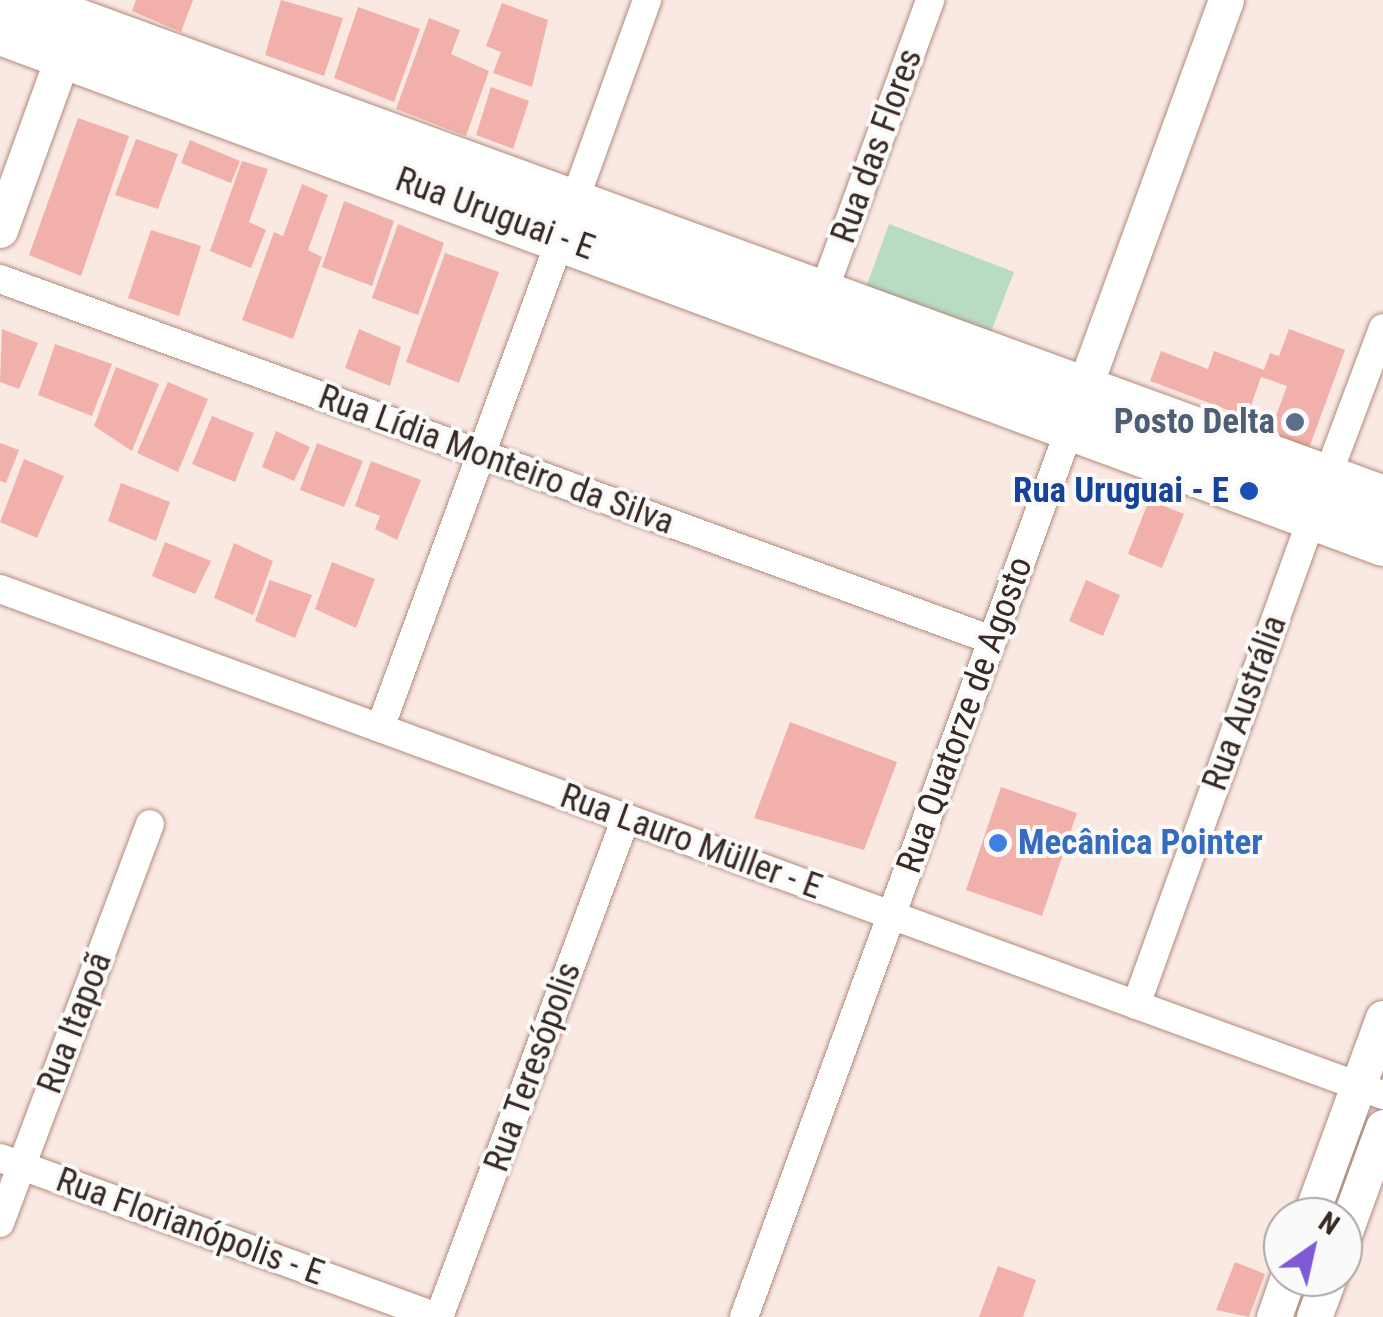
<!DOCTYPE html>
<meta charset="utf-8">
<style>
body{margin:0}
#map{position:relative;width:1383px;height:1317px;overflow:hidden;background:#fae9e3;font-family:"Roboto Condensed",sans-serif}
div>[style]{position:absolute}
.green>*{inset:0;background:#b8dbc3}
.building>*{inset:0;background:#f1b1aa}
.roads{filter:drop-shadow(0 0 2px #b08b7d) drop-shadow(0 0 2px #b08b7d)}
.minor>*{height:28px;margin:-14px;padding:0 14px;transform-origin:14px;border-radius:14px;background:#fff}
.tertiary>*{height:35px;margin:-17.5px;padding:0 17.5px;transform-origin:17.5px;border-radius:17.5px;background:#fff}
.primary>*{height:45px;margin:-22.5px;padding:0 22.5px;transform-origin:22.5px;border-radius:22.5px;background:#fff}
.dots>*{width:28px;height:28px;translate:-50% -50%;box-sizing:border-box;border:5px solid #fafafa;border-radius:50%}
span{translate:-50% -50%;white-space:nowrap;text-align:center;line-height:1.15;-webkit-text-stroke:8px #fafafa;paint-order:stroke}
.street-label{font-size:35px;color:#382923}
.service-label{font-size:35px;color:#4e5e75;font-weight:700}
.right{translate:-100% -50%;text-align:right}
.transit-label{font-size:35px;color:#164399;font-weight:700}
.shop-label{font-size:35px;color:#366cbe;font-weight:700}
.left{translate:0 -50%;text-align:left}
.north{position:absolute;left:1263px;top:1197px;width:100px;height:100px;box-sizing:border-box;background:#fafafa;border:2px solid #aca6a4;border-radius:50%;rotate:34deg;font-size:28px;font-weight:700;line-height:40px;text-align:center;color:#382923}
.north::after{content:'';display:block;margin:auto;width:35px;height:45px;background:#7e5ad4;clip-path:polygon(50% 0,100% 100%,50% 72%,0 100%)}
</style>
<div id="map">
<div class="green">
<div style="clip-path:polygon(889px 224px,1014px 272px,989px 337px,865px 290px)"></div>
</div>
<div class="building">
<div style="clip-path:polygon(136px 0,193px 0,181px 32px,132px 11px)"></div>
<div style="clip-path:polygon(281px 0,343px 18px,324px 76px,265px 55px)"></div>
<div style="clip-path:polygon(502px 3px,548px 20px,532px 87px,493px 73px,501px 52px,486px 46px)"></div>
<div style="clip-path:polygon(358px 7px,420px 29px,394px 102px,334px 78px)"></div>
<div style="clip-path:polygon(429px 18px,460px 30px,451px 54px,489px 71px,466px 136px,396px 109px)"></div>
<div style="clip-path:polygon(491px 87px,529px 101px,513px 149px,476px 135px)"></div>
<div style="clip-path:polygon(78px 118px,129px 136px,81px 276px,29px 255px)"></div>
<div style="clip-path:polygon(136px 139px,178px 154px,158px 209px,115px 195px)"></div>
<div style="clip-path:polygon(190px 140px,240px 161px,231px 183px,181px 163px)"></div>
<div style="clip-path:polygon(242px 161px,268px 169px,249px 222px,266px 230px,251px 268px,210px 251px)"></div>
<div style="clip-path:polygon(302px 184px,328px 195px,308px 250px,322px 257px,293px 339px,242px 320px,274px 232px,283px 236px)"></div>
<div style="clip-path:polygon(344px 201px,394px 221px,372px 286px,322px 267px)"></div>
<div style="clip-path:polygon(398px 224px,444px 243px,418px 315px,372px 298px)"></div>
<div style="clip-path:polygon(151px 230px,201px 246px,179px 316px,128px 298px)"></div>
<div style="clip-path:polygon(445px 253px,499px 272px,459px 383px,406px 362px)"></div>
<div style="clip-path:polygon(2px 329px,38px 343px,19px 389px,0 382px)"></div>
<div style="clip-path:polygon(359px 329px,401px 347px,390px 386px,345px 368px)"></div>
<div style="clip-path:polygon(1289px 329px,1345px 350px,1308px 451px,1268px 437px,1287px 386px,1261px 377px,1247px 417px,1150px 381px,1161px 351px,1208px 369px,1214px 351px,1264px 370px,1270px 353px,1279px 356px)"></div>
<div style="clip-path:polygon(55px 344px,112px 364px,92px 416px,38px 395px)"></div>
<div style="clip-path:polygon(116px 367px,159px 384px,132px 451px,94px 426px)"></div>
<div style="clip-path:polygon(168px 382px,208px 399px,178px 472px,137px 453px)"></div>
<div style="clip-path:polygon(212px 416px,254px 433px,235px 482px,192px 464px)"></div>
<div style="clip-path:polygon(276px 431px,310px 447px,294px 481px,262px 467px)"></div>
<div style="clip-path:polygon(0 443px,19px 450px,6px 483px,0 481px)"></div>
<div style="clip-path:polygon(317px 443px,363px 461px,344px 507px,300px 490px)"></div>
<div style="clip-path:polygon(24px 459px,64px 476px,37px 538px,0 522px)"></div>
<div style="clip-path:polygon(371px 461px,421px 480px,397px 540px,375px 529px,380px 516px,355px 506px)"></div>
<div style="clip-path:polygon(121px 483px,170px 502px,156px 541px,108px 521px)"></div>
<div style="clip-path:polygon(1149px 500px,1184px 514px,1162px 568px,1128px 554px)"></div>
<div style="clip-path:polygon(165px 542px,211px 561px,195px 594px,152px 576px)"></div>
<div style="clip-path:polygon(234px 543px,273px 561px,253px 615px,214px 598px)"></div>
<div style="clip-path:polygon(332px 562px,375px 579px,356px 628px,315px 609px)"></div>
<div style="clip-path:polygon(270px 580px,312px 595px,295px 638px,255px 621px)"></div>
<div style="clip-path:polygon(1086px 580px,1120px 595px,1103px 636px,1069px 621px)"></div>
<div style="clip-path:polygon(790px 722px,897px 762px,864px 850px,754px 818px)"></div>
<div style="clip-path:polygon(1001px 787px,1077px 813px,1042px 916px,966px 890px)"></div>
<div style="clip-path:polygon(1235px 1262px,1265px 1274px,1249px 1317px,1216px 1310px)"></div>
<div style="clip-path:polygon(998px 1266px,1036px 1280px,1023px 1317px,979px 1317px)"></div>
</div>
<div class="roads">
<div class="minor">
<div style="left:574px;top:202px;width:215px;rotate:-70.1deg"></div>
<div style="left:0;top:279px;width:1056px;rotate:20deg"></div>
<div style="left:823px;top:293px;width:312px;rotate:-69.9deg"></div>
<div style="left:1327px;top:477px;width:159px;rotate:-69.4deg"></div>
<div style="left:0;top:589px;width:1473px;rotate:20.1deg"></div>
<div style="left:380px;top:728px;width:522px;rotate:-69.73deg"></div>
<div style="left:1136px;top:1005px;width:521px;rotate:-70.14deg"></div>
<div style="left:0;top:1158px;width:464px;rotate:20deg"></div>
<div style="left:0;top:1223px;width:426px;rotate:-69.4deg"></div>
<div style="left:439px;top:1317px;width:533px;rotate:-69.46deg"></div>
<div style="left:744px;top:1317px;width:959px;rotate:-69.86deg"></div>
</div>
<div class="tertiary">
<div style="left:0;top:230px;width:208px;rotate:-70.1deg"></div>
<div style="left:1084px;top:388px;width:413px;rotate:-69.9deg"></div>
<div style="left:1310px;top:1217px;width:212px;rotate:-69.9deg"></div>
<div style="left:1343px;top:1237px;width:117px;rotate:-70deg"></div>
<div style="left:1274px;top:1317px;width:42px;rotate:-70.7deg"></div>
<div style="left:1314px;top:1317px;width:43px;rotate:-69.4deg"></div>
</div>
<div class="primary">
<div style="left:20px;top:0;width:1451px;rotate:20.07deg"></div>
<div style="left:0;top:32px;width:1474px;rotate:20.28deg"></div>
</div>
</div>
<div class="dots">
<div style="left:1295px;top:422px;background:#5c6f8a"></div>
<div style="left:1249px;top:491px;background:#1a4fb4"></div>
<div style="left:998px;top:843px;background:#3f7fe0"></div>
</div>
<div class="street-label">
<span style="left:877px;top:146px;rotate:-70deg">Rua das Flores</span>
<span style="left:495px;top:214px;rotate:20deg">Rua Uruguai - E</span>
<span style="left:496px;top:460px;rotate:20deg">Rua Lídia Monteiro da Silva</span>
<span style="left:1245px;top:703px;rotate:-70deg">Rua Austrália</span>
<span style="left:965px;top:715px;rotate:-70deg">Rua Quatorze de Agosto</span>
<span style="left:691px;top:842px;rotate:20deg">Rua Lauro Müller - E</span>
<span style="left:75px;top:1023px;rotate:-69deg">Rua Itapoã</span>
<span style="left:533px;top:1067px;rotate:-70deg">Rua Teresópolis</span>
<span style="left:190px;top:1227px;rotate:20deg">Rua Florianópolis - E</span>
</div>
<div class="service-label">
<span class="right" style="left:1275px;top:422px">Posto Delta</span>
</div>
<div class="transit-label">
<span class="right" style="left:1229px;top:491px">Rua Uruguai - E</span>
</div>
<div class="shop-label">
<span class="left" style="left:1018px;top:843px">Mecânica Pointer</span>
</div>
<div class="north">N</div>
</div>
